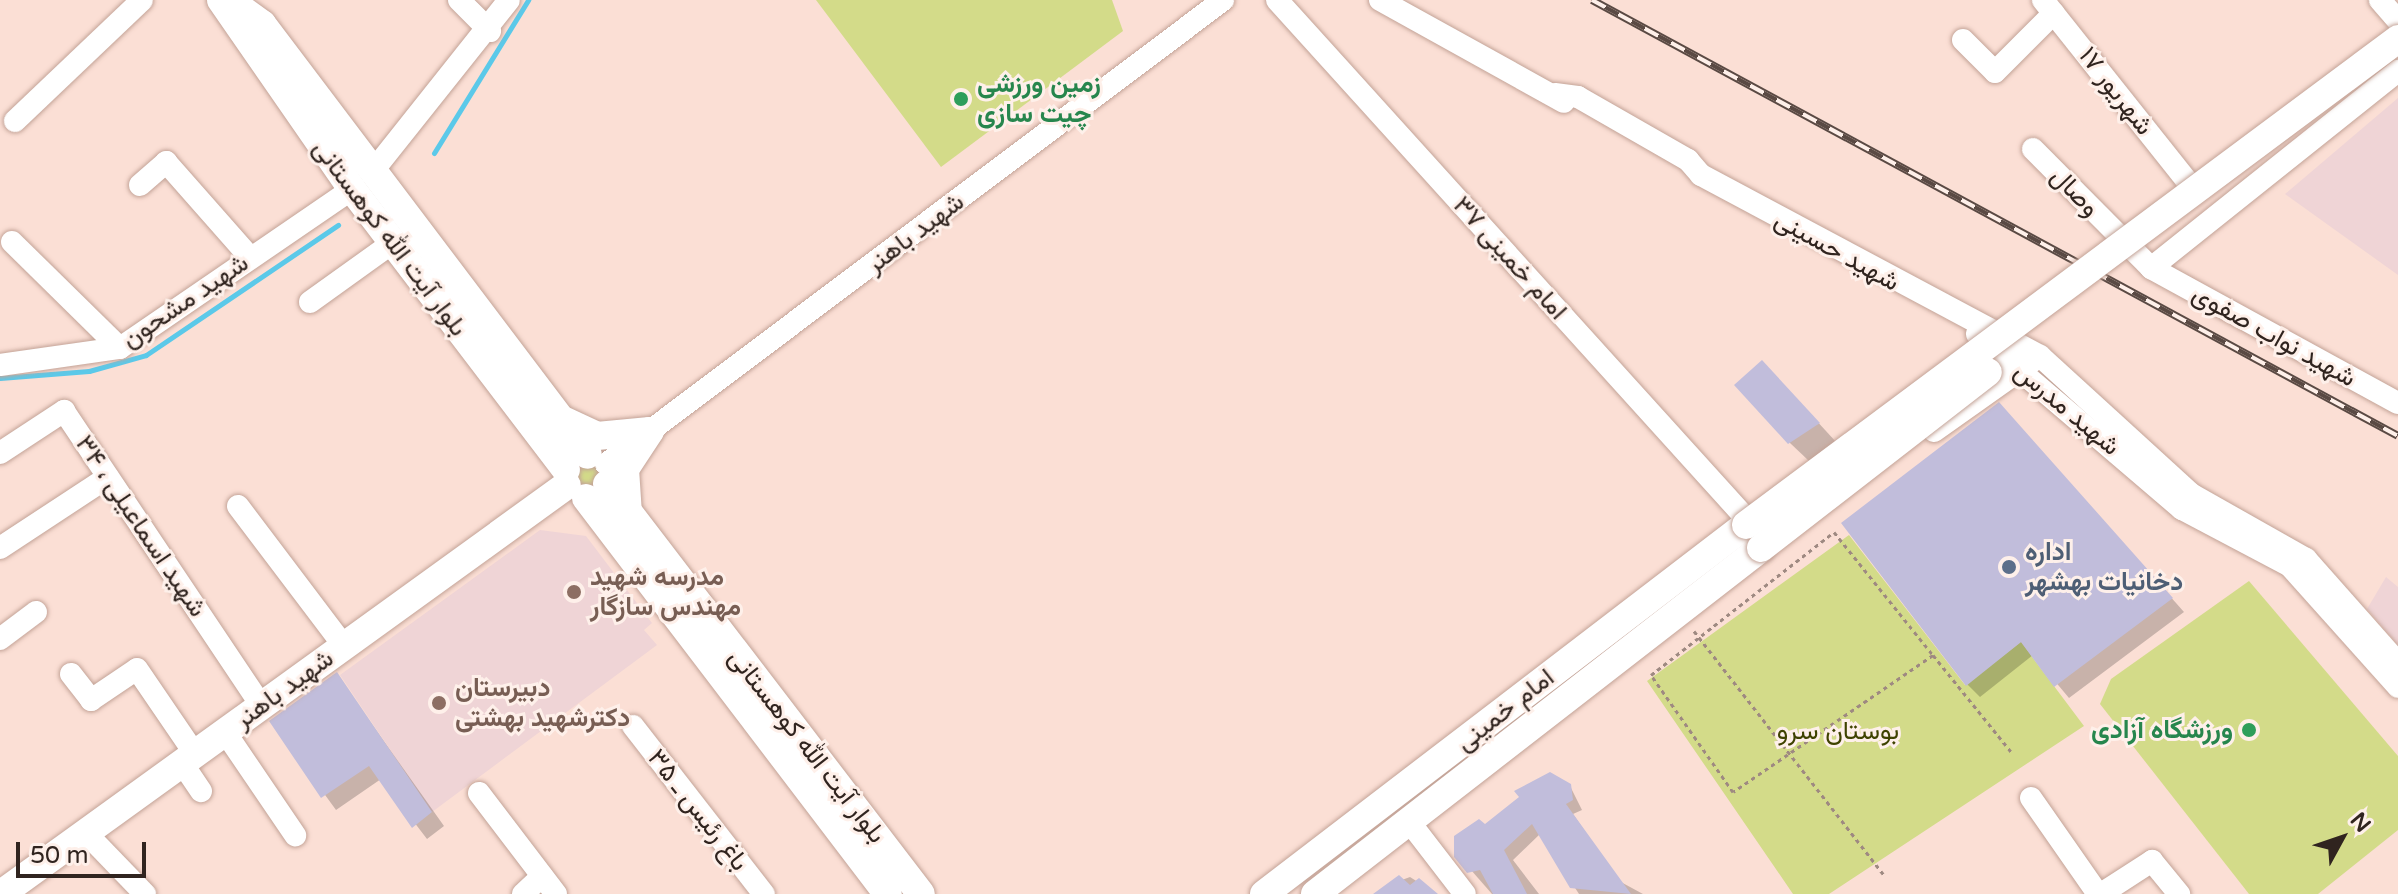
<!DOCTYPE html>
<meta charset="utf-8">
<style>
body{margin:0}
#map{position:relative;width:2398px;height:894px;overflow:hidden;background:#fbdfd5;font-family:"Varela Round",Vazirmatn,sans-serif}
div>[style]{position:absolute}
.education>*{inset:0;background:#efd4d6}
.green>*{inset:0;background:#d3db89}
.round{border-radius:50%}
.shadow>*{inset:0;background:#0003}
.stream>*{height:5px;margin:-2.5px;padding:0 2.5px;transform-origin:2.5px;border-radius:2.5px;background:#5bc9e9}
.building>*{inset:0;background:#c1bddb}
.path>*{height:3px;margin-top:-1.5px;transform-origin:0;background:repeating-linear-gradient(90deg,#9e8981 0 4px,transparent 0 8px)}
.roads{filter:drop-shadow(0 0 2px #c3a397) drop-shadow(0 0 2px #c3a397)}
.minor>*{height:22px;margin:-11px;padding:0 11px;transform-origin:11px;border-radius:11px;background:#fff}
.major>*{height:28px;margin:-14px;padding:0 14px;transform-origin:14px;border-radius:14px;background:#fff}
.rail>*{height:8px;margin-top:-4px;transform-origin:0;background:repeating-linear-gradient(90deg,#fef0ea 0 15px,#5a4a44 0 30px);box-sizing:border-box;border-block:2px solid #5a4a44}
.bridges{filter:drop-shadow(0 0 2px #c3a397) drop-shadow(0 0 2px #c3a397)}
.major-bridge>*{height:28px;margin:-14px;padding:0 14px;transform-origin:14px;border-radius:14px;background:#fff}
.dots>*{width:22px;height:22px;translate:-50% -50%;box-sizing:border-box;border:4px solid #fef0ea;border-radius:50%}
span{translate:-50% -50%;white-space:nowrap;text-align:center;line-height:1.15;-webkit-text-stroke:6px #fef0ea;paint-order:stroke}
.leisure-label{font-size:26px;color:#27864d;font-weight:700}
.left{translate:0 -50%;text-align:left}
.right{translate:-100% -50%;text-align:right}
.street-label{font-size:26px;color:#30241f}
.service-label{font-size:26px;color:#4e5e75;font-weight:700}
.education-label{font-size:26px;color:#785e54;font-weight:700}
.park-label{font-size:26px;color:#3f4300}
.north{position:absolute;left:2302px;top:798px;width:80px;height:80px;-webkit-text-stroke:6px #fef0ea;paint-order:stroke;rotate:50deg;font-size:22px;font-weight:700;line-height:32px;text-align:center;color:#30241f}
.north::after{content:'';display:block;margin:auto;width:28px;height:36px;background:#30241f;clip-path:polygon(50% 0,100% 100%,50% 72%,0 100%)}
.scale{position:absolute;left:16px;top:842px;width:130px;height:36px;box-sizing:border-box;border:4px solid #30241f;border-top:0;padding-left:10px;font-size:24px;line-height:28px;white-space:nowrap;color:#30241f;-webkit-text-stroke:6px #fef0ea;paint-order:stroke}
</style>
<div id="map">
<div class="education">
<div style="clip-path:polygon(2398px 98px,2398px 275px,2285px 194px)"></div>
<div style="clip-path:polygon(540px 530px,586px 536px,652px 623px,644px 630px,657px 645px,432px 812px,340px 675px)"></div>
<div style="clip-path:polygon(2386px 577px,2398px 587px,2398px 645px,2367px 609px)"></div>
</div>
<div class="green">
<div style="clip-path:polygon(816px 0,1112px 0,1123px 31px,941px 167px)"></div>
<div class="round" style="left:576px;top:464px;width:24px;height:24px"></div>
<div style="clip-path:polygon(1849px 535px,1965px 685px,2021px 642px,2084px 726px,1829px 894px,1793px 894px,1647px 681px)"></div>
<div style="clip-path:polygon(2249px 581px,2398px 756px,2398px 830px,2318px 894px,2249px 894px,2100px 704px,2111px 679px)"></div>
</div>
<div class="shadow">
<div style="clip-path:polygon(1781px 382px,1837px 443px,1809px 461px,1790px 443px)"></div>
<div style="clip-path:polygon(2012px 418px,2184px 612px,2069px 698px,2033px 655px,1980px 697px,1967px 684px)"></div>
<div style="clip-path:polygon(337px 675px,444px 826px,427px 839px,381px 779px,336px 810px,272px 722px)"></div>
<div style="clip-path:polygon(1570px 786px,1582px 810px,1573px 814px,1619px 881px,1643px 894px,1579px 894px,1540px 834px,1513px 860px,1539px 894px,1492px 894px,1457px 854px,1485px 827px)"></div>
<div style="clip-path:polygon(1410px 877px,1429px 889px,1434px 894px,1388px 885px)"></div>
</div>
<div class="stream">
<div style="left:434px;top:153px;width:180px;rotate:-58.4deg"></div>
<div style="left:0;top:378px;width:89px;rotate:-4.5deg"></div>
<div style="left:89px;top:371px;width:59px;rotate:-15.7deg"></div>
<div style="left:146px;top:355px;width:232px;rotate:-34.1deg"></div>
</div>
<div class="building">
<div style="clip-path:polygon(1762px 360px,1820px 423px,1788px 444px,1734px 385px)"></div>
<div style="clip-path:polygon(1999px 402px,2173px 598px,2054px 687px,2021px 642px,1966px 686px,1841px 523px)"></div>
<div style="clip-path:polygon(337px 672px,432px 812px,412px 828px,369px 766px,321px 798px,269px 721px)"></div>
<div style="clip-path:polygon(1550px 772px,1571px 784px,1573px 800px,1566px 804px,1631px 894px,1570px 888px,1532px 824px,1504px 850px,1527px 894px,1493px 894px,1480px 870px,1467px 873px,1454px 857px,1454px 836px,1479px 819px,1485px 824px,1519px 797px,1514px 791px)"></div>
<div style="clip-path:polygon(1399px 875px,1410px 885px,1419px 878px,1438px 894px,1373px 894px)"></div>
</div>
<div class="path">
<div style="left:1694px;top:631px;width:308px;rotate:52.1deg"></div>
<div style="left:1933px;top:655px;width:242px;rotate:145.6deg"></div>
<div style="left:1733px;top:792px;width:143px;rotate:-125deg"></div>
<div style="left:1651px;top:675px;width:232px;rotate:-38deg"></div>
<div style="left:1834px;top:532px;width:158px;rotate:51.2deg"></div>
<div style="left:1933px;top:655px;width:126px;rotate:51.1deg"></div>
</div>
<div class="roads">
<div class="minor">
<div style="left:459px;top:0;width:44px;rotate:45deg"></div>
<div style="left:1277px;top:0;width:695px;rotate:47.86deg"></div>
<div style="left:1380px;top:0;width:210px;rotate:29deg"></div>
<div style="left:2043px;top:0;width:233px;rotate:51.5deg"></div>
<div style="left:2380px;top:0;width:28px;rotate:49deg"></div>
<div style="left:1963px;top:40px;width:45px;rotate:45deg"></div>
<div style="left:1995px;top:72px;width:83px;rotate:-45deg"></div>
<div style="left:1555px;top:94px;width:23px;rotate:7deg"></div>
<div style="left:1578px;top:97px;width:127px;rotate:29.8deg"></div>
<div style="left:1688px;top:160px;width:20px;rotate:49deg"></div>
<div style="left:1701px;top:175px;width:384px;rotate:28.1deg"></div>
<div style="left:2040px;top:356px;width:205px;rotate:42.4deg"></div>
<div style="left:2191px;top:494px;width:132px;rotate:29.5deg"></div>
<div style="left:2306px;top:559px;width:139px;rotate:48.5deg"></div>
<div style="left:15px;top:121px;width:175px;rotate:-43.6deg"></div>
<div style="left:2033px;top:149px;width:168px;rotate:45.2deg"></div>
<div style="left:2151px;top:268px;width:281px;rotate:28.7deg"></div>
<div style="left:373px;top:171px;width:218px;rotate:-51.5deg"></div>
<div style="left:140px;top:185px;width:35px;rotate:-41deg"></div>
<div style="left:166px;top:162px;width:125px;rotate:48.6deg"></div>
<div style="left:12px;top:242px;width:151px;rotate:44.5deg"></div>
<div style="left:2151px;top:268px;width:316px;rotate:-38.6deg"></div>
<div style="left:310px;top:302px;width:101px;rotate:-35.7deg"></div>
<div style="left:1977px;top:334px;width:270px;rotate:40.5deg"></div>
<div style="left:2182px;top:509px;width:122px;rotate:27.8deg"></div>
<div style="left:2290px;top:566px;width:162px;rotate:48.2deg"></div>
<div style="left:0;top:365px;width:121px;rotate:-8.1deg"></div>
<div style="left:120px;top:348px;width:281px;rotate:-34.4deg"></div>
<div style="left:1934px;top:431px;width:121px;rotate:-35.3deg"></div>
<div style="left:0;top:453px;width:77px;rotate:-33.3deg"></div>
<div style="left:64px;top:411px;width:354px;rotate:56.2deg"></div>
<div style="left:606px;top:464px;width:772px;rotate:-36.94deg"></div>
<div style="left:238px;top:506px;width:176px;rotate:52.9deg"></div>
<div style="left:0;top:548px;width:129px;rotate:-33.3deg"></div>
<div style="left:0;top:639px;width:45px;rotate:-36.9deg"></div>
<div style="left:71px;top:674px;width:33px;rotate:52deg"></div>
<div style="left:91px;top:700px;width:55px;rotate:-34deg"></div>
<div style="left:137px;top:669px;width:103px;rotate:55.7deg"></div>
<div style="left:633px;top:726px;width:213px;rotate:52.1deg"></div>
<div style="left:225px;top:732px;width:125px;rotate:55.8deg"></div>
<div style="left:182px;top:763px;width:34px;rotate:56deg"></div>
<div style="left:479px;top:793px;width:127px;rotate:52.7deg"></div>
<div style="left:2031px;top:798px;width:117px;rotate:55.1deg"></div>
<div style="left:1411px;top:824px;width:88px;rotate:52.4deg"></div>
<div style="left:86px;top:833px;width:85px;rotate:46deg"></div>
<div style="left:523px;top:894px;width:26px;rotate:-43deg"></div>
<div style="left:2101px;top:894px;width:61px;rotate:-32.9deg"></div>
<div style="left:2152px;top:861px;width:43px;rotate:50.7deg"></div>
</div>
<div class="major">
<div style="left:221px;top:0;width:230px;rotate:55.3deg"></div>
<div style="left:352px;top:189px;width:353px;rotate:52.7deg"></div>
<div style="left:229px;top:0;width:41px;rotate:36deg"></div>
<div style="left:262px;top:24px;width:540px;rotate:52.9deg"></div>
<div style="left:565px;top:421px;width:35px;rotate:25deg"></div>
<div style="left:597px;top:436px;width:53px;rotate:-5.4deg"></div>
<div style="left:650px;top:431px;width:45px;rotate:123.3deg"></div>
<div style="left:625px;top:469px;width:45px;rotate:86.2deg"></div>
<div style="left:607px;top:484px;width:516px;rotate:52.55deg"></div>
<div style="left:586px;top:498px;width:498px;rotate:52.7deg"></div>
<div style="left:1px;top:894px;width:698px;rotate:-35.85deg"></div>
<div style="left:1264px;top:894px;width:607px;rotate:-37.44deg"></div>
<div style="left:1315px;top:894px;width:564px;rotate:-37.8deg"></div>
</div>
</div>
<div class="rail">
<div style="left:1592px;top:0;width:916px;rotate:28.41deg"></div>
</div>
<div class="bridges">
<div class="major-bridge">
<div style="left:1746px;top:525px;width:813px;rotate:-36.7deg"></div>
<div style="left:1761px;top:548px;width:287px;rotate:-37.8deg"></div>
</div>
</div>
<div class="dots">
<div style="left:961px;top:99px;background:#2e9e5b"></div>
<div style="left:2009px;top:567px;background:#5c6f8a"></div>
<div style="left:574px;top:592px;background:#8d6e63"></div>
<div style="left:439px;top:703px;background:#8d6e63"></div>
<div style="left:2249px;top:730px;background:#2e9e5b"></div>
</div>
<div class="leisure-label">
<span class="left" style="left:977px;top:99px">زمین ورزشی<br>چیت سازی</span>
<span class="right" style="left:2233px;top:730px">ورزشگاه آزادی</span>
</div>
<div class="street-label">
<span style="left:2116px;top:91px;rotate:52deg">۱۷ شهریور</span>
<span style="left:2075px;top:192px;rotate:46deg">وصال</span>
<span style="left:915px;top:233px;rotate:-37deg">شهید باهنر</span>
<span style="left:390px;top:238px;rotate:53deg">بلوار آیت الله کوهستانی</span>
<span style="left:1837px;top:251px;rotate:29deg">شهید حسینی</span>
<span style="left:1510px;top:258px;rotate:48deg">امام خمینی ۳۷</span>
<span style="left:185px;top:301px;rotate:-34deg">شهید مشحون</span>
<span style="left:2274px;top:336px;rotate:29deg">شهید نواب صفوی</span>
<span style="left:2067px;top:409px;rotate:40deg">شهید مدرس</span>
<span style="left:141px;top:526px;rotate:56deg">شهید اسماعیلی ، ۳۴</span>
<span style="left:284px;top:689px;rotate:-36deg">شهید باهنر</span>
<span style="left:1505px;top:710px;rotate:-38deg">امام خمینی</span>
<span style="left:807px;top:746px;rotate:52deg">بلوار آیت الله کوهستانی</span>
<span style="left:698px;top:810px;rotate:52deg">باغ رئیس ـ ۳۵</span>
</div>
<div class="service-label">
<span class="left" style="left:2025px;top:567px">اداره<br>دخانیات بهشهر</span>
</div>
<div class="education-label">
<span class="left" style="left:590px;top:592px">مدرسه شهید<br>مهندس سازگار</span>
<span class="left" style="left:455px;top:703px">دبیرستان<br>دکترشهید بهشتی</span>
</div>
<div class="park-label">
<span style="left:1838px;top:731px">بوستان سرو</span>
</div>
<div class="north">N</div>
<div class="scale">50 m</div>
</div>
